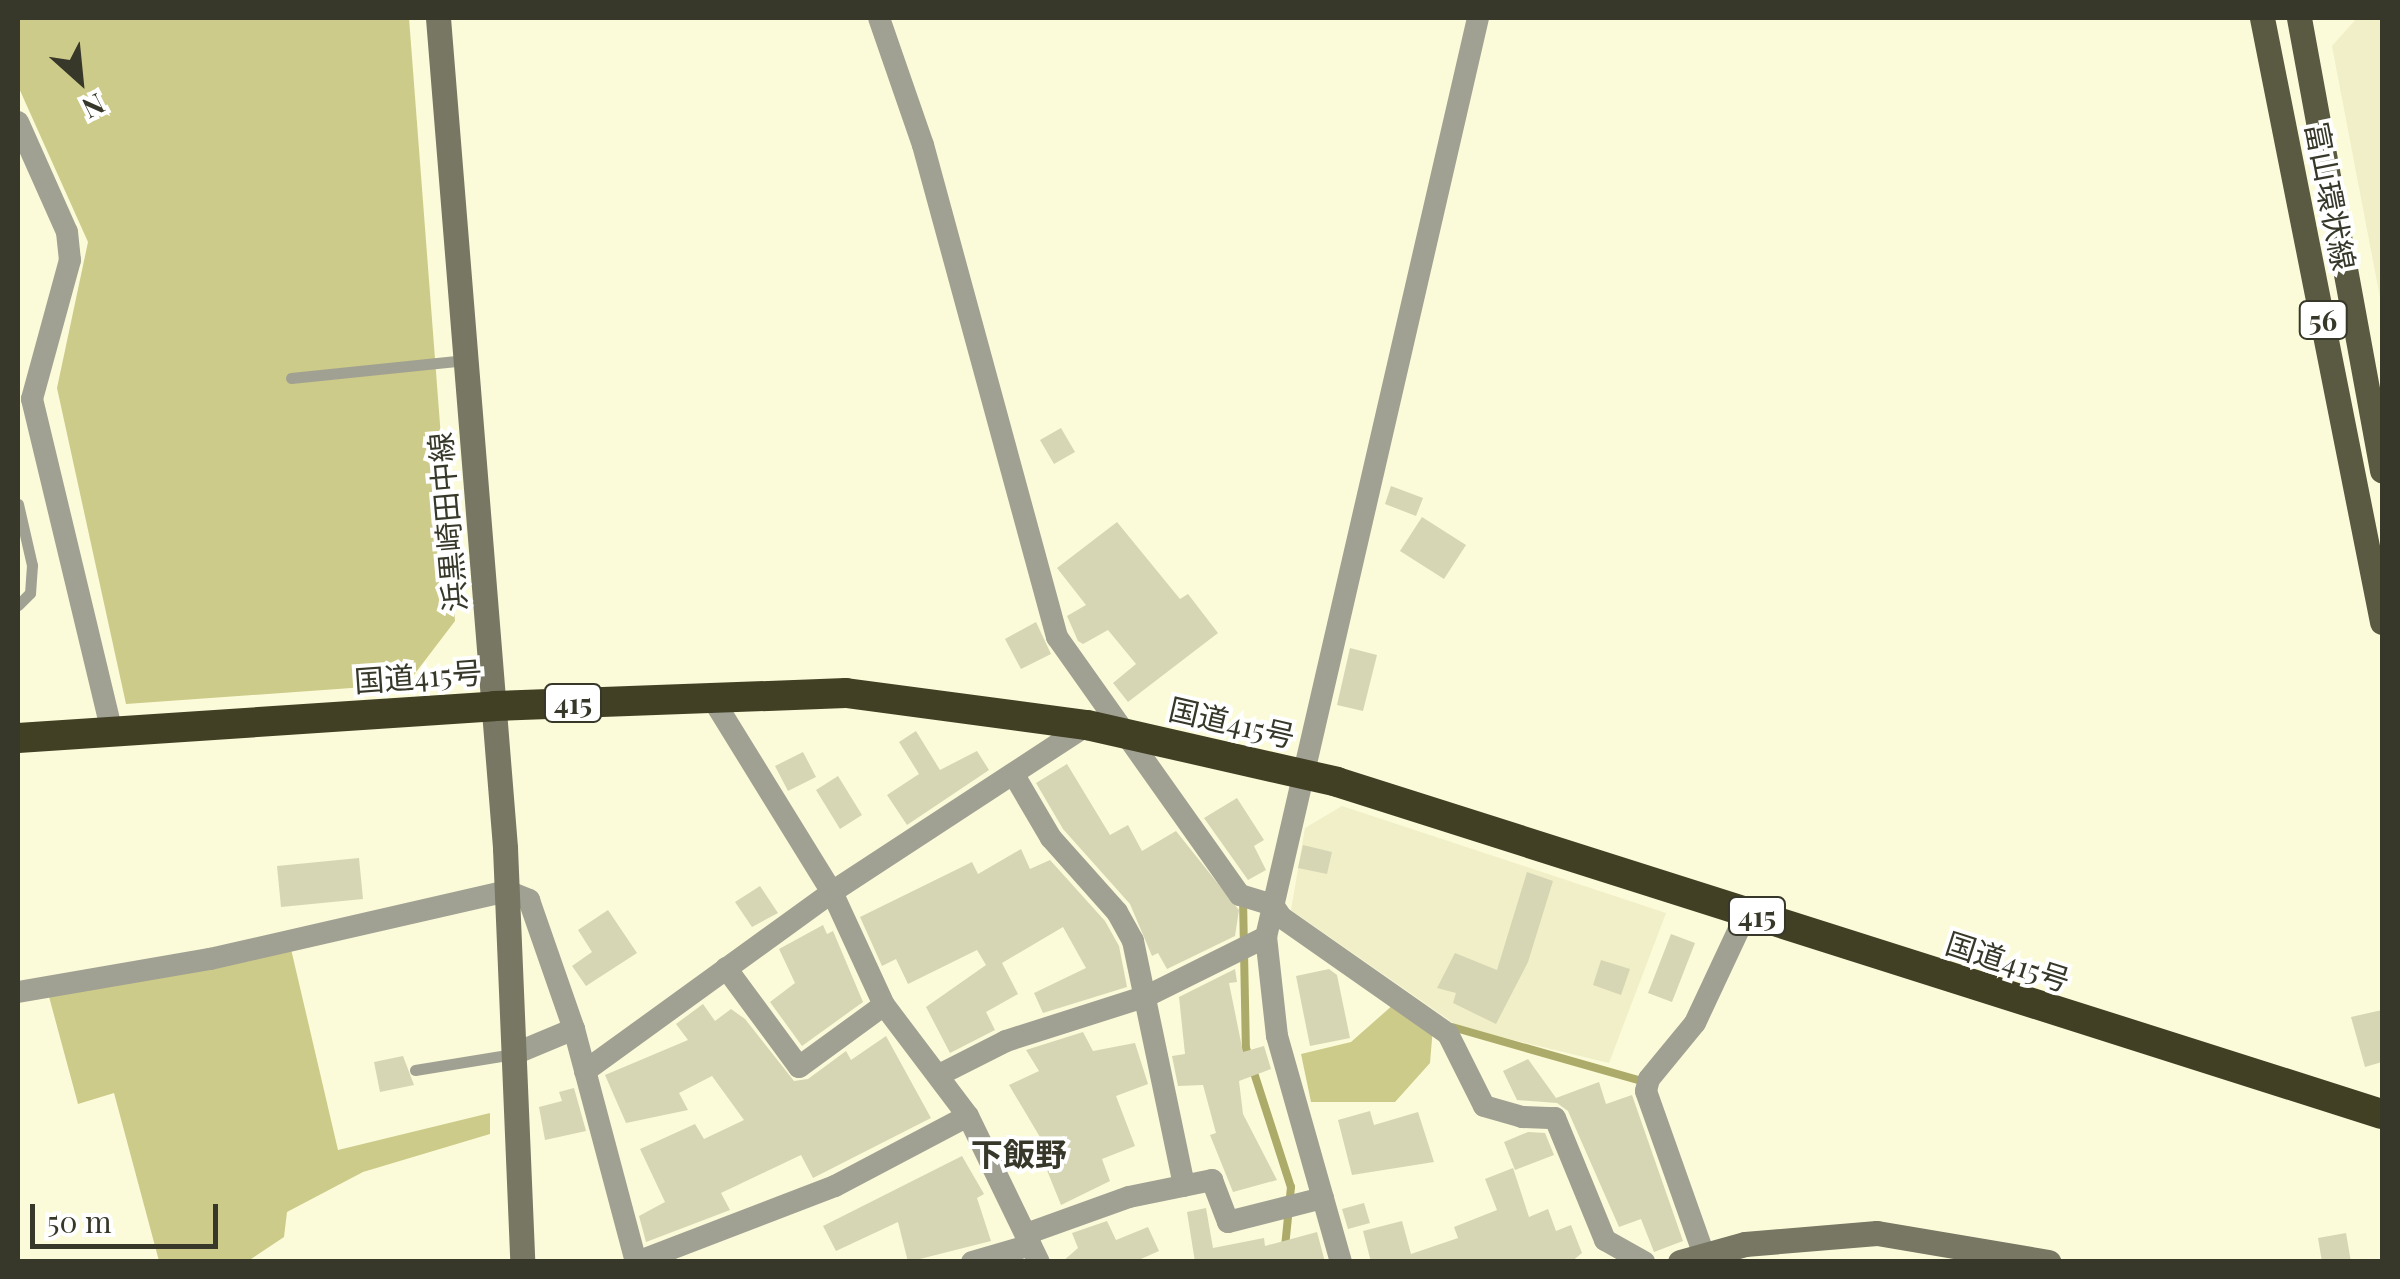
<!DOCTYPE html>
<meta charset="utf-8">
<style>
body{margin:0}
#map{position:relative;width:2400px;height:1279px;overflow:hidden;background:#fbfbda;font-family:"Playfair Display","Noto Sans JP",serif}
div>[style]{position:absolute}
.built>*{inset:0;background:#f0efc8}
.green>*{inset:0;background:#cdcb89}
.stream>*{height:8px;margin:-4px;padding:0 4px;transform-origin:4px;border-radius:4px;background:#adab69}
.building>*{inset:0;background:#d6d6b5}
.lane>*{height:11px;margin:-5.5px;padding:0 5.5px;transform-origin:5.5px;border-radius:5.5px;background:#a1a193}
.street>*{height:22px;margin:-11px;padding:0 11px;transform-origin:11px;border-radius:11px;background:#a1a193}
.secondary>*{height:25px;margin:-12.5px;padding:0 12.5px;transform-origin:12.5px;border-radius:12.5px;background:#777763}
.primary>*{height:25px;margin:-12.5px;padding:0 12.5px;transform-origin:12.5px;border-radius:12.5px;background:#5a5941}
.highway>*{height:30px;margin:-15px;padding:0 15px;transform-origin:15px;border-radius:15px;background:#414025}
span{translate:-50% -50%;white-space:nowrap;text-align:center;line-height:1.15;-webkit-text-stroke:8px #fff;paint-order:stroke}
.shield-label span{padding:2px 8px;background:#fff;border:2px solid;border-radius:8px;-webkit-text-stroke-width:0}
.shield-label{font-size:28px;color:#37372a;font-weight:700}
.street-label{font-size:30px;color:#37372a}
.neighbourhood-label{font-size:32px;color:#37372a;font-weight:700}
.frame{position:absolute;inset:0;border:20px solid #37372a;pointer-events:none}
.north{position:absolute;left:30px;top:30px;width:100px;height:100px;-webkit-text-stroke:8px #fff;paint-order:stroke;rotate:153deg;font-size:28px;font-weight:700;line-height:40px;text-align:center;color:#37372a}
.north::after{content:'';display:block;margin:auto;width:35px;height:45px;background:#37372a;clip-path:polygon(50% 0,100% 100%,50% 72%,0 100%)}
.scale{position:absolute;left:30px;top:1204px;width:188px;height:45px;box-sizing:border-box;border:5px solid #37372a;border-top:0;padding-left:12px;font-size:30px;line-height:35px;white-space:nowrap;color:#37372a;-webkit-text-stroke:8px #fff;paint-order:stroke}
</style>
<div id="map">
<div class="built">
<div style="clip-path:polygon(2357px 18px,2382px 18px,2382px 308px,2332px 46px)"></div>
<div style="clip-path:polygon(1342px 806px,1666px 913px,1609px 1063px,1459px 1027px,1291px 910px,1305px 828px)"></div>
</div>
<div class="green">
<div style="clip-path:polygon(18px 18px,409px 18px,455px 621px,407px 684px,126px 704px,57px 388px,88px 242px,18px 86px)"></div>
<div style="clip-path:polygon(291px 949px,338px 1150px,490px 1113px,490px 1134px,363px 1172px,287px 1212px,284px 1237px,248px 1261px,159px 1261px,114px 1093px,78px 1104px,48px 993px)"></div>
<div style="clip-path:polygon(1394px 1004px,1433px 1027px,1430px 1063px,1395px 1102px,1311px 1102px,1301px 1054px,1351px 1042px)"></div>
</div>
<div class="stream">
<div style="left:1243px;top:898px;width:150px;rotate:88.9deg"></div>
<div style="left:1246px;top:1048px;width:146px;rotate:72.1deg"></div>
<div style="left:1291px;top:1187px;width:60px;rotate:95.7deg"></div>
<div style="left:1452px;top:1027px;width:193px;rotate:15.9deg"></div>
</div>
<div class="building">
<div style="clip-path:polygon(1061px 428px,1075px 452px,1054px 464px,1040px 440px)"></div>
<div style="clip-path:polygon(1391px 486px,1423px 498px,1416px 516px,1385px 504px)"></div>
<div style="clip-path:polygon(1422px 517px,1466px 545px,1444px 579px,1400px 551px)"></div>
<div style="clip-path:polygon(1117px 522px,1180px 599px,1188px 594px,1218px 633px,1128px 702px,1113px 683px,1136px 664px,1108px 630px,1083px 644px,1078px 641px,1067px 616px,1086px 605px,1057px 568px)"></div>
<div style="clip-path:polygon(1036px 622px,1051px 654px,1021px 669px,1005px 639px)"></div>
<div style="clip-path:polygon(1350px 648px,1377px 655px,1363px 711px,1337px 705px)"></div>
<div style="clip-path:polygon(916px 731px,940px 770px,977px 751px,989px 770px,907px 825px,887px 795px,919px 774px,899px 742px)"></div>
<div style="clip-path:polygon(803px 752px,816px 777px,788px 791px,775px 766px)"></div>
<div style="clip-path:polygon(1067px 764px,1110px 835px,1128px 825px,1142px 851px,1176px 831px,1239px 910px,1235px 936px,1167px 969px,1158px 953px,1152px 956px,1130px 904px,1063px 829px,1036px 783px)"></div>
<div style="clip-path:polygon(838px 776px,862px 815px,840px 829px,816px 790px)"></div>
<div style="clip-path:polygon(1237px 798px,1264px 840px,1254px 846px,1266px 870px,1248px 880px,1204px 818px)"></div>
<div style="clip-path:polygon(1303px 845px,1332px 852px,1327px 874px,1298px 868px)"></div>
<div style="clip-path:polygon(1021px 849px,1030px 869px,1050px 860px,1105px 921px,1119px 946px,1127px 987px,1043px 1013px,1034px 993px,1086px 968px,1063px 927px,1002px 963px,1018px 994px,986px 1012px,995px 1030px,950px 1053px,926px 1007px,986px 965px,977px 950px,908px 984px,896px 959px,882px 966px,860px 917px,972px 862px,978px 874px)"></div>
<div style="clip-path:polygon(359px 858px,363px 899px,281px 907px,277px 866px)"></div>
<div style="clip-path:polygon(1527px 872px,1553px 881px,1528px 962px,1496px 1024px,1453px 1003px,1456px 993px,1437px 988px,1455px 953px,1497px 970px)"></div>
<div style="clip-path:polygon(760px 886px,778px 913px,752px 927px,735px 902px)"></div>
<div style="clip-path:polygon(608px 910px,637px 953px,586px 986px,572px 966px,592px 952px,578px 930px)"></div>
<div style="clip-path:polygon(823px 925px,827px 934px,833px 931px,863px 1002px,802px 1046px,770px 1002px,795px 983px,779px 949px)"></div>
<div style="clip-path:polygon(1671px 934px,1695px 943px,1672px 1002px,1648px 993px)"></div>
<div style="clip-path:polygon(1601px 960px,1630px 969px,1621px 995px,1593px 985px)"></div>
<div style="clip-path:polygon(1235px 969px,1237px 982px,1229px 983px,1243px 1052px,1264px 1046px,1271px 1069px,1239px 1081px,1243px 1114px,1277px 1180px,1233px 1192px,1210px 1135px,1216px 1133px,1203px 1085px,1178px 1086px,1172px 1056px,1185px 1054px,1179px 997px)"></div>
<div style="clip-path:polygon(1329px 969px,1337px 975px,1350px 1038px,1310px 1046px,1296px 976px)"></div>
<div style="clip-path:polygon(703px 1004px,715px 1021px,731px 1009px,745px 1019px,794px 1081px,808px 1079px,846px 1051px,851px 1060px,886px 1036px,931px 1118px,813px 1178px,801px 1155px,721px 1193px,730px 1210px,646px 1242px,639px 1216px,665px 1202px,640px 1149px,695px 1124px,704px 1139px,744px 1120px,712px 1076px,679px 1093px,688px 1110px,626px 1123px,605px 1075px,688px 1040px,676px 1024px)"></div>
<div style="clip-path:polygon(2382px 1010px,2382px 1062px,2365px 1067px,2351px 1017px)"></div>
<div style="clip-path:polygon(1083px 1032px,1093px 1051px,1135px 1043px,1148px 1084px,1116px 1096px,1135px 1146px,1102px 1159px,1110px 1181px,1061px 1205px,1044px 1163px,1053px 1159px,1009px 1085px,1039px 1071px,1026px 1050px)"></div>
<div style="clip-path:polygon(403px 1056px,414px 1085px,380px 1092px,374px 1062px)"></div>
<div style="clip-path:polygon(1528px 1059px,1556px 1098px,1599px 1082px,1606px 1104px,1632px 1095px,1683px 1241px,1654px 1252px,1641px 1219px,1619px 1227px,1568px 1111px,1557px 1103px,1517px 1100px,1503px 1071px)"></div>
<div style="clip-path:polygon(574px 1088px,586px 1131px,545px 1140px,539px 1107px,562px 1101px,559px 1092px)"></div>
<div style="clip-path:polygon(1370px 1111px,1374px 1125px,1418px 1112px,1434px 1162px,1352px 1175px,1338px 1120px)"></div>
<div style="clip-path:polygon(1528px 1132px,1545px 1133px,1554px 1155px,1515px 1170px,1504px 1142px)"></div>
<div style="clip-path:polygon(962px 1156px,984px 1194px,977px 1198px,991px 1241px,908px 1262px,898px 1222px,836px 1251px,823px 1226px)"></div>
<div style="clip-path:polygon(1513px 1168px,1529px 1217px,1548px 1209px,1556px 1231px,1571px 1225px,1582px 1253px,1571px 1262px,1371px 1262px,1363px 1231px,1402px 1221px,1411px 1254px,1458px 1238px,1454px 1227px,1497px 1210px,1485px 1179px)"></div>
<div style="clip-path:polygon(1364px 1203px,1370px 1223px,1348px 1229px,1342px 1209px)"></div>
<div style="clip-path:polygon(1206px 1208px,1213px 1248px,1264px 1238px,1265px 1246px,1317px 1232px,1325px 1262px,1195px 1262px,1187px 1212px)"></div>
<div style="clip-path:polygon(1107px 1221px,1116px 1240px,1148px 1227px,1159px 1251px,1134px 1262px,1062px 1262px,1078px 1248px,1072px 1233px)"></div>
<div style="clip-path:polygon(2346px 1233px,2351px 1262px,2322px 1262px,2318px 1238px)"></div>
</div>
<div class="lane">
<div style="left:291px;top:378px;width:176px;rotate:-5.9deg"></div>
<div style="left:18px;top:504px;width:63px;rotate:77.1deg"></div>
<div style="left:32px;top:565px;width:28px;rotate:94deg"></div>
<div style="left:30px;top:593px;width:17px;rotate:135deg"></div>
<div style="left:415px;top:1070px;width:100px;rotate:-9.2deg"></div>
</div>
<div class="street">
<div style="left:879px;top:18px;width:134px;rotate:70.9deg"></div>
<div style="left:923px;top:145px;width:510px;rotate:74.76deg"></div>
<div style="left:1057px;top:637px;width:316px;rotate:54.7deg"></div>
<div style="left:1240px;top:895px;width:34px;rotate:17deg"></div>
<div style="left:1273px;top:905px;width:14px;rotate:56deg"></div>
<div style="left:1281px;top:917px;width:204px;rotate:35deg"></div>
<div style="left:1448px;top:1034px;width:80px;rotate:63.4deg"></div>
<div style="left:1484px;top:1106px;width:40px;rotate:16deg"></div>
<div style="left:1522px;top:1117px;width:33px;rotate:2deg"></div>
<div style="left:1555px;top:1118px;width:132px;rotate:67.7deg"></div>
<div style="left:1605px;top:1240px;width:45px;rotate:29.4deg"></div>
<div style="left:18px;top:122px;width:120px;rotate:66deg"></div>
<div style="left:67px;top:232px;width:28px;rotate:84deg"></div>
<div style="left:70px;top:260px;width:144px;rotate:105.3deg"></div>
<div style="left:32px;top:399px;width:342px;rotate:76.5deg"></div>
<div style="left:712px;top:698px;width:228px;rotate:58.3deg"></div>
<div style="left:832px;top:892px;width:124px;rotate:65.3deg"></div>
<div style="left:884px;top:1005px;width:139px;rotate:52.9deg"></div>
<div style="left:968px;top:1116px;width:162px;rotate:64.1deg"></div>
<div style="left:1014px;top:775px;width:73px;rotate:59.6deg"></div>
<div style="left:1051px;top:838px;width:99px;rotate:48.3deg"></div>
<div style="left:1117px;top:912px;width:33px;rotate:61deg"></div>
<div style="left:1133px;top:941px;width:250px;rotate:78.2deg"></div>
<div style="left:726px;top:968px;width:123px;rotate:53.6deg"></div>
<div style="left:799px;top:1067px;width:105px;rotate:-36.1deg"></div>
<div style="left:18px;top:992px;width:195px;rotate:-9.8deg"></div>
<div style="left:210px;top:959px;width:305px;rotate:-12.9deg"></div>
<div style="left:507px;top:891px;width:24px;rotate:22deg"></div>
<div style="left:529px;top:900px;width:137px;rotate:70.8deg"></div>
<div style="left:514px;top:1054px;width:65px;rotate:-22.6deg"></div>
<div style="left:574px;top:1029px;width:241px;rotate:75.1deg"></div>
<div style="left:585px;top:1071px;width:305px;rotate:-35.9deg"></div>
<div style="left:832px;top:892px;width:305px;rotate:-33.2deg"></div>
<div style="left:939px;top:1075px;width:75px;rotate:-26.9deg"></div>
<div style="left:1006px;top:1041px;width:148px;rotate:-17.7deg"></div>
<div style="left:1147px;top:996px;width:133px;rotate:-26.4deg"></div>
<div style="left:1026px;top:1234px;width:109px;rotate:-19.8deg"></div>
<div style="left:1129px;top:1197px;width:85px;rotate:-11.6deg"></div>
<div style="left:1212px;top:1180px;width:45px;rotate:69.1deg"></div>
<div style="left:1228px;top:1222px;width:98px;rotate:-14.2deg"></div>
<div style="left:1704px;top:1255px;width:174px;rotate:-109.5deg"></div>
<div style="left:1646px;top:1091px;width:12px;rotate:-76deg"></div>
<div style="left:1649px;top:1079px;width:72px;rotate:-50.6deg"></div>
<div style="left:1695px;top:1023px;width:123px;rotate:-64.9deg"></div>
<div style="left:637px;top:1262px;width:212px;rotate:-21deg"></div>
<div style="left:835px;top:1186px;width:150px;rotate:-27.8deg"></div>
<div style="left:972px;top:1262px;width:61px;rotate:-16.1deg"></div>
<div style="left:1341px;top:1262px;width:235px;rotate:-105.8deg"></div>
<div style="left:1277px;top:1036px;width:100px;rotate:-96.3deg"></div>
<div style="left:1266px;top:937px;width:943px;rotate:-77.01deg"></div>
</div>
<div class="secondary">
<div style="left:438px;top:18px;width:833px;rotate:85.38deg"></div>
<div style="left:505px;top:848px;width:414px;rotate:87.6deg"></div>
<div style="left:1680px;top:1262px;width:67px;rotate:-15.5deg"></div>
<div style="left:1745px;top:1244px;width:132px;rotate:-4.8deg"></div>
<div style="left:1877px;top:1233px;width:174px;rotate:9.6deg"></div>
</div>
<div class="primary">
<div style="left:2262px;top:18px;width:616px;rotate:78.76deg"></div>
<div style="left:2299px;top:18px;width:460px;rotate:79.6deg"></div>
</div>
<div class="highway">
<div style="left:18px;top:738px;width:477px;rotate:-3.8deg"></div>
<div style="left:494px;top:706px;width:352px;rotate:-2.1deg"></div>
<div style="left:846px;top:693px;width:243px;rotate:7.6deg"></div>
<div style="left:1087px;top:725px;width:256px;rotate:12.8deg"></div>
<div style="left:1337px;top:782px;width:1096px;rotate:17.63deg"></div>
</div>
<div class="shield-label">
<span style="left:2323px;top:320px">56</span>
<span style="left:573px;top:703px">415</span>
<span style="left:1757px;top:916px">415</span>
</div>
<div class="street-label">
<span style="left:2331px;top:196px;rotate:79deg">富山環状線</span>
<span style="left:447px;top:522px;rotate:-95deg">浜黒崎田中線</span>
<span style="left:418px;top:676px;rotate:-4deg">国道415号</span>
<span style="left:1232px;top:722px;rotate:13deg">国道415号</span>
<span style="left:2008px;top:961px;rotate:18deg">国道415号</span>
</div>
<div class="neighbourhood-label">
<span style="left:1019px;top:1153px">下飯野</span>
</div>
<div class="frame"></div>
<div class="north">N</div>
<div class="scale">50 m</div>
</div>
